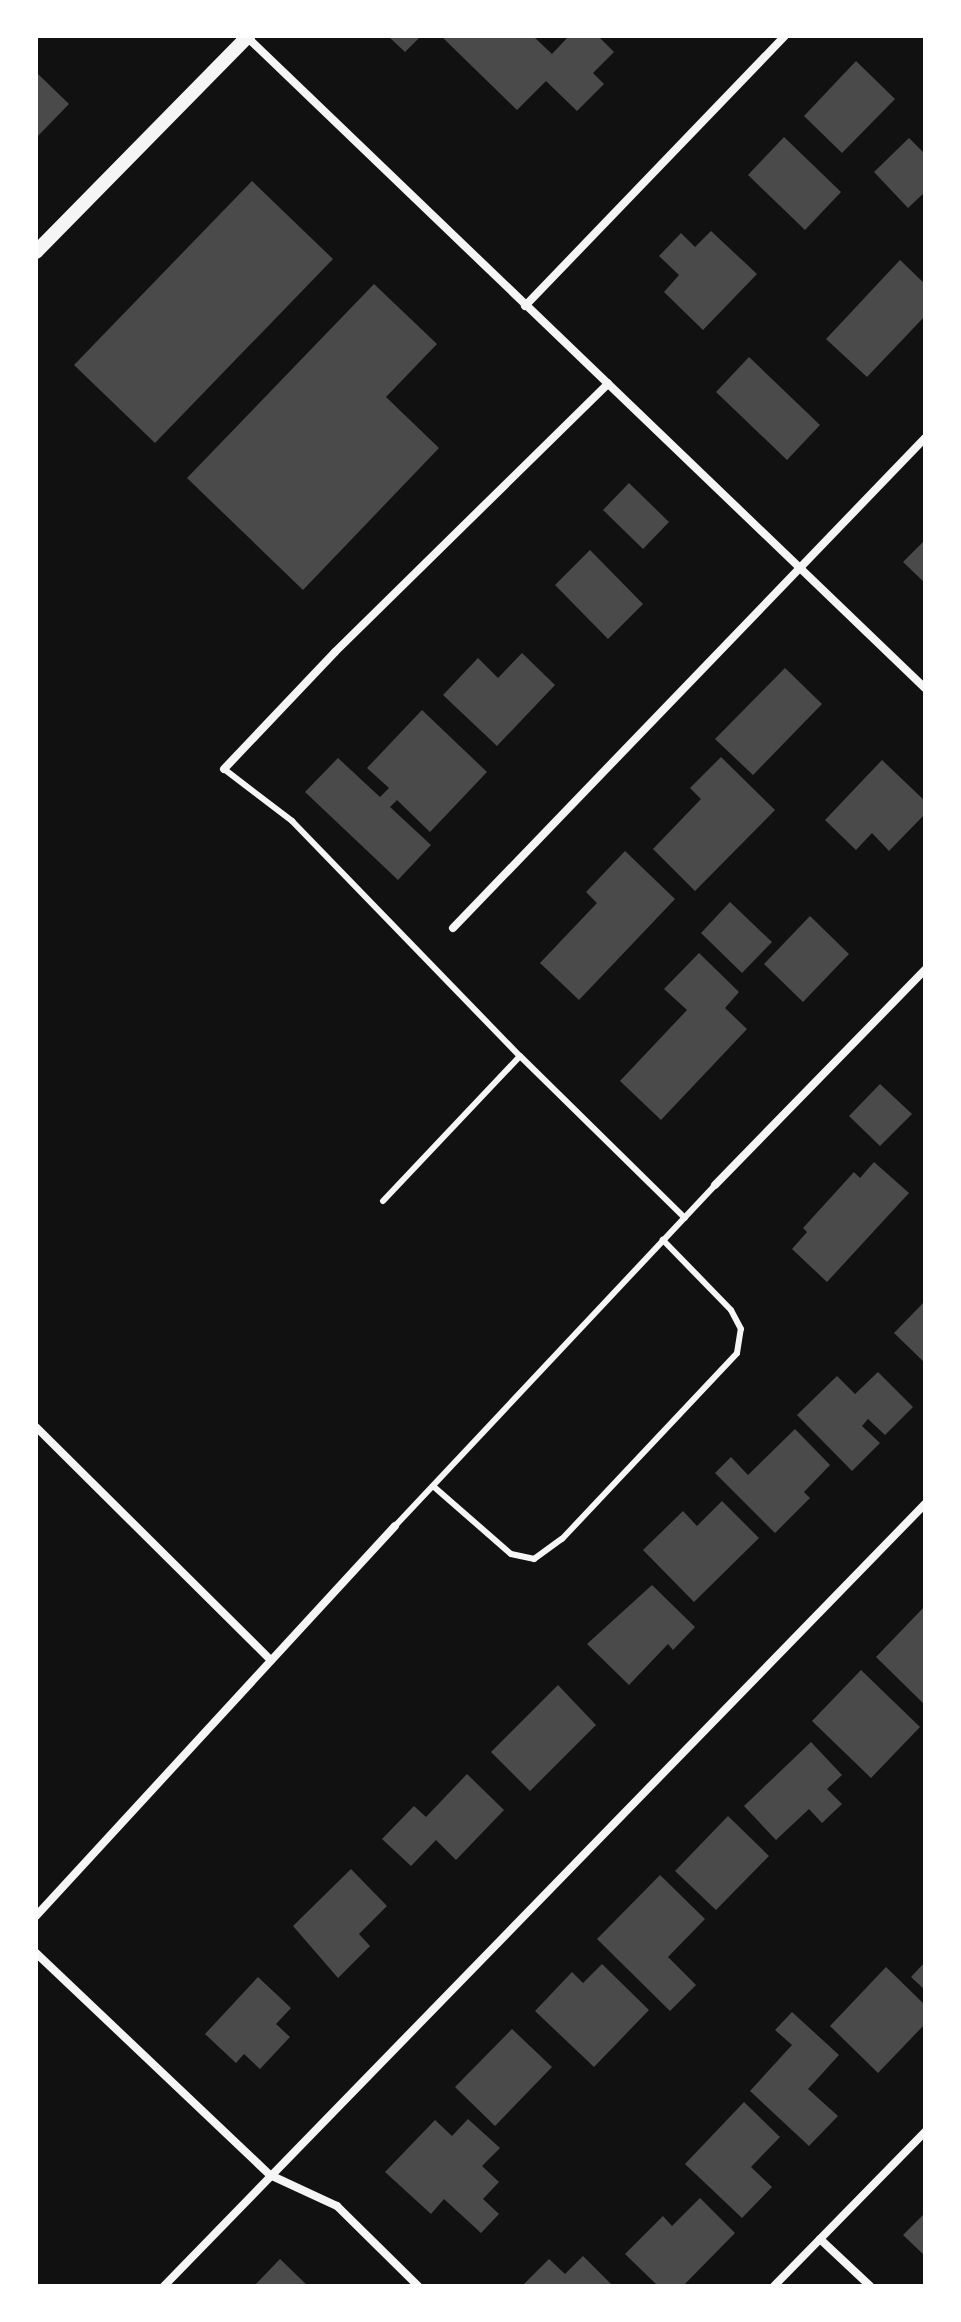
<!DOCTYPE html>
<style>
body{margin:0}
#map{position:relative;width:961px;height:2322px;overflow:hidden;background:#111;font-family:"Crimson Pro",serif}
div>[style]{position:absolute}
.building>*{inset:0;background:#4a4a4a}
.service>*{height:6px;margin:-3px;padding:0 3px;transform-origin:3px;border-radius:3px;background:#f5f5f5}
.minor>*{height:8px;margin:-4px;padding:0 4px;transform-origin:4px;border-radius:4px;background:#f5f5f5}
.tertiary>*{height:14px;margin:-7px;padding:0 7px;transform-origin:7px;border-radius:7px;background:#f5f5f5}
span{translate:-50% -50%;white-space:nowrap;text-align:center;line-height:1.15;-webkit-text-stroke:6px #fff;paint-order:stroke}
.frame{position:absolute;inset:0;border:38px solid #fff;pointer-events:none}
</style>
<div id="map">
<div class="building">
<div style="clip-path:polygon(388px 36px,421px 36px,405px 52px)"></div>
<div style="clip-path:polygon(441px 36px,533px 36px,552px 54px,569px 36px,598px 36px,614px 52px,593px 73px,604px 84px,577px 111px,546px 81px,517px 110px)"></div>
<div style="clip-path:polygon(856px 61px,895px 99px,842px 153px,804px 116px)"></div>
<div style="clip-path:polygon(36px 72px,69px 104px,36px 138px)"></div>
<div style="clip-path:polygon(784px 137px,841px 192px,805px 230px,748px 175px)"></div>
<div style="clip-path:polygon(909px 138px,925px 154px,925px 192px,908px 208px,874px 172px)"></div>
<div style="clip-path:polygon(252px 181px,333px 259px,155px 443px,74px 365px)"></div>
<div style="clip-path:polygon(711px 231px,757px 274px,703px 330px,664px 292px,679px 275px,659px 256px,681px 233px,695px 247px)"></div>
<div style="clip-path:polygon(900px 260px,925px 284px,925px 316px,867px 377px,826px 339px)"></div>
<div style="clip-path:polygon(374px 284px,437px 344px,386px 397px,439px 448px,303px 590px,187px 478px)"></div>
<div style="clip-path:polygon(749px 357px,820px 425px,787px 460px,716px 392px)"></div>
<div style="clip-path:polygon(629px 483px,669px 522px,643px 549px,603px 510px)"></div>
<div style="clip-path:polygon(925px 540px,925px 583px,903px 562px)"></div>
<div style="clip-path:polygon(590px 550px,643px 604px,608px 639px,555px 585px)"></div>
<div style="clip-path:polygon(522px 653px,555px 685px,497px 746px,443px 695px,478px 658px,498px 678px)"></div>
<div style="clip-path:polygon(785px 668px,822px 704px,753px 775px,715px 739px)"></div>
<div style="clip-path:polygon(422px 710px,487px 772px,430px 832px,397px 800px,390px 807px,431px 845px,398px 880px,305px 792px,338px 758px,380px 797px,389px 788px,367px 768px)"></div>
<div style="clip-path:polygon(721px 757px,775px 810px,695px 891px,653px 849px,701px 799px,690px 788px)"></div>
<div style="clip-path:polygon(882px 760px,925px 801px,925px 814px,889px 851px,872px 833px,856px 850px,825px 820px)"></div>
<div style="clip-path:polygon(625px 851px,675px 899px,579px 1000px,540px 963px,597px 903px,586px 892px)"></div>
<div style="clip-path:polygon(730px 902px,772px 942px,742px 973px,701px 933px)"></div>
<div style="clip-path:polygon(810px 916px,849px 954px,803px 1002px,764px 964px)"></div>
<div style="clip-path:polygon(699px 953px,739px 992px,725px 1008px,747px 1029px,661px 1120px,620px 1081px,687px 1010px,664px 989px)"></div>
<div style="clip-path:polygon(880px 1084px,912px 1114px,880px 1146px,849px 1116px)"></div>
<div style="clip-path:polygon(874px 1162px,909px 1193px,827px 1282px,792px 1249px,807px 1232px,803px 1228px,854px 1172px,860px 1178px)"></div>
<div style="clip-path:polygon(925px 1301px,925px 1363px,894px 1333px)"></div>
<div style="clip-path:polygon(878px 1372px,913px 1407px,885px 1435px,868px 1419px,862px 1426px,880px 1443px,852px 1471px,797px 1415px,837px 1376px,855px 1394px)"></div>
<div style="clip-path:polygon(795px 1429px,830px 1465px,804px 1492px,810px 1498px,775px 1533px,715px 1473px,731px 1457px,748px 1475px)"></div>
<div style="clip-path:polygon(722px 1501px,759px 1538px,694px 1602px,643px 1550px,683px 1511px,697px 1526px)"></div>
<div style="clip-path:polygon(652px 1585px,695px 1627px,673px 1650px,668px 1644px,629px 1685px,587px 1644px)"></div>
<div style="clip-path:polygon(925px 1606px,925px 1705px,876px 1657px)"></div>
<div style="clip-path:polygon(861px 1670px,920px 1727px,871px 1778px,812px 1721px)"></div>
<div style="clip-path:polygon(558px 1685px,596px 1725px,530px 1791px,491px 1752px)"></div>
<div style="clip-path:polygon(811px 1742px,842px 1775px,827px 1789px,842px 1804px,822px 1823px,809px 1809px,776px 1840px,744px 1806px)"></div>
<div style="clip-path:polygon(467px 1774px,504px 1810px,456px 1860px,436px 1840px,411px 1866px,382px 1839px,414px 1806px,426px 1817px)"></div>
<div style="clip-path:polygon(728px 1816px,769px 1856px,716px 1910px,675px 1871px)"></div>
<div style="clip-path:polygon(351px 1869px,387px 1906px,359px 1934px,370px 1946px,338px 1978px,293px 1926px)"></div>
<div style="clip-path:polygon(660px 1875px,705px 1919px,668px 1957px,696px 1985px,670px 2011px,597px 1939px)"></div>
<div style="clip-path:polygon(925px 1962px,925px 1990px,911px 1977px)"></div>
<div style="clip-path:polygon(602px 1964px,649px 2010px,594px 2067px,535px 2011px,572px 1972px,583px 1983px)"></div>
<div style="clip-path:polygon(886px 1967px,925px 2005px,925px 2024px,878px 2073px,830px 2026px)"></div>
<div style="clip-path:polygon(258px 1977px,291px 2008px,276px 2024px,290px 2037px,260px 2069px,244px 2054px,236px 2063px,205px 2034px)"></div>
<div style="clip-path:polygon(792px 2012px,839px 2055px,808px 2089px,838px 2116px,809px 2146px,750px 2091px,792px 2045px,775px 2030px)"></div>
<div style="clip-path:polygon(512px 2029px,552px 2067px,495px 2126px,455px 2087px)"></div>
<div style="clip-path:polygon(744px 2102px,780px 2137px,751px 2167px,772px 2187px,742px 2218px,685px 2164px)"></div>
<div style="clip-path:polygon(468px 2119px,500px 2148px,482px 2166px,499px 2182px,483px 2199px,499px 2214px,481px 2233px,444px 2199px,431px 2214px,385px 2172px,435px 2120px,452px 2136px)"></div>
<div style="clip-path:polygon(700px 2198px,735px 2233px,683px 2286px,658px 2286px,625px 2254px,663px 2216px,672px 2226px)"></div>
<div style="clip-path:polygon(925px 2213px,925px 2256px,903px 2235px)"></div>
<div style="clip-path:polygon(583px 2256px,613px 2286px,522px 2286px,549px 2259px,565px 2274px)"></div>
<div style="clip-path:polygon(280px 2259px,308px 2286px,254px 2286px)"></div>
</div>
<div class="service">
<div style="left:224px;top:769px;width:86px;rotate:37.4deg"></div>
<div style="left:292px;top:821px;width:327px;rotate:45.9deg"></div>
<div style="left:383px;top:1201px;width:199px;rotate:-46.6deg"></div>
<div style="left:520px;top:1056px;width:231px;rotate:44.5deg"></div>
<div style="left:433px;top:1486px;width:103px;rotate:41.1deg"></div>
<div style="left:511px;top:1554px;width:24px;rotate:12deg"></div>
<div style="left:534px;top:1559px;width:34px;rotate:-36deg"></div>
<div style="left:562px;top:1539px;width:255px;rotate:-46.7deg"></div>
<div style="left:737px;top:1353px;width:24px;rotate:-81deg"></div>
<div style="left:741px;top:1329px;width:21px;rotate:-118deg"></div>
<div style="left:731px;top:1310px;width:98px;rotate:-134.2deg"></div>
<div style="left:395px;top:1526px;width:468px;rotate:-46.8deg"></div>
</div>
<div class="minor">
<div style="left:247px;top:37px;width:940px;rotate:43.84deg"></div>
<div style="left:525px;top:306px;width:375px;rotate:-46.1deg"></div>
<div style="left:224px;top:769px;width:161px;rotate:-46.5deg"></div>
<div style="left:335px;top:652px;width:383px;rotate:-44.5deg"></div>
<div style="left:453px;top:928px;width:680px;rotate:-46.07deg"></div>
<div style="left:715px;top:1185px;width:301px;rotate:-45.7deg"></div>
<div style="left:36px;top:1427px;width:331px;rotate:44.8deg"></div>
<div style="left:36px;top:1916px;width:530px;rotate:-47.37deg"></div>
<div style="left:36px;top:1953px;width:323px;rotate:43.5deg"></div>
<div style="left:270px;top:2175px;width:74px;rotate:24.8deg"></div>
<div style="left:337px;top:2206px;width:114px;rotate:44.6deg"></div>
<div style="left:820px;top:2239px;width:69px;rotate:43.2deg"></div>
<div style="left:164px;top:2286px;width:1091px;rotate:-45.78deg"></div>
<div style="left:774px;top:2286px;width:216px;rotate:-45.6deg"></div>
</div>
<div class="tertiary">
<div style="left:36px;top:252px;width:303px;rotate:-45.5deg"></div>
</div>
<div class="frame"></div>
</div>
